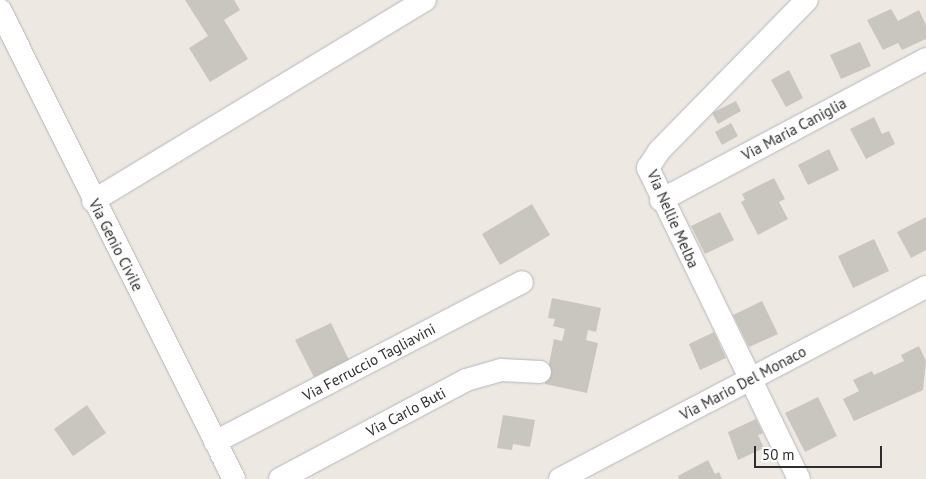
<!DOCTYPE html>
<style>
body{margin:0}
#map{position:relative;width:926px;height:479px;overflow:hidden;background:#ede8e1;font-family:"PT Sans",sans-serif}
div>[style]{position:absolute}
.building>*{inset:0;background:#c9c6bf}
.roads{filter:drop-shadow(0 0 1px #b5b7bf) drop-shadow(0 0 1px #b5b7bf)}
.minor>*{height:22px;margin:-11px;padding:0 11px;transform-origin:11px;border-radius:11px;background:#fff}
span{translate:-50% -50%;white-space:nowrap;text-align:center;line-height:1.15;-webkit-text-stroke:4px #fff;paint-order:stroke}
.street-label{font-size:15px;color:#2d2d2d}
.scale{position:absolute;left:754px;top:446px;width:128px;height:22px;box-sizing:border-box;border:2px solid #2d2d2d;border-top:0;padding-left:6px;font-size:15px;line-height:18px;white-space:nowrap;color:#2d2d2d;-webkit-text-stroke:4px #fff;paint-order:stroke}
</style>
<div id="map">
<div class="building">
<div style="clip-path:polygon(185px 0,234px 0,240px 10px,224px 20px,248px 59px,210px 82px,189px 48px,208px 36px)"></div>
<div style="clip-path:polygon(891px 9px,898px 21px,919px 10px,926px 25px,926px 39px,902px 50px,898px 43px,883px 50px,867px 20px)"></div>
<div style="clip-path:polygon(860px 42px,871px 66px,841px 79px,830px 55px)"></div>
<div style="clip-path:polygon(789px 70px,803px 98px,786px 107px,771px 80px)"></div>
<div style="clip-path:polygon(736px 101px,741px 111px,718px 124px,712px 113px)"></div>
<div style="clip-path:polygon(874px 117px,882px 134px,889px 131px,895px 144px,866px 159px,850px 129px)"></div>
<div style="clip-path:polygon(731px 123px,738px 136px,722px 145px,715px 132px)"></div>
<div style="clip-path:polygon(829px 149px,839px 170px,808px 185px,798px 165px)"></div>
<div style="clip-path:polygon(774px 178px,785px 199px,779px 202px,788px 219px,758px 235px,741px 202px,745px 200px,742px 194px)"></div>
<div style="clip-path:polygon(532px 204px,550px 235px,500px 265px,482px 234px)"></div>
<div style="clip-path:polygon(720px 212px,734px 240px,705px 254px,691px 226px)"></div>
<div style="clip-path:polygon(926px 217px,926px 250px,911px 258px,897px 232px)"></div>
<div style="clip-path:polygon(874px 239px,889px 271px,853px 288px,838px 256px)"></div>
<div style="clip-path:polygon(552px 298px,601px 308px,596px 332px,588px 330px,586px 340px,598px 343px,587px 393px,545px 384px,554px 339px,562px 341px,565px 329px,553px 326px,555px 319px,548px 318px)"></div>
<div style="clip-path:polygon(762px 301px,778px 334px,749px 347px,733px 315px)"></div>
<div style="clip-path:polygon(331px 323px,349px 360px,314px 377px,295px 340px)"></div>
<div style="clip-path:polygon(714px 332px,726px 358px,700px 370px,689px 344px)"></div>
<div style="clip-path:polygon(919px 346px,926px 361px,923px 390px,854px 421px,843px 399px,859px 391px,853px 380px,872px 371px,874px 375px,904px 361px,901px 355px)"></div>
<div style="clip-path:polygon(818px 397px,837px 436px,805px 452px,785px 413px)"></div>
<div style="clip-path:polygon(87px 405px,106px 433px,73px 456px,54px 429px)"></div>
<div style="clip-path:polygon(503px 415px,535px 420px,530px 447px,513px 444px,512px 450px,497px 448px)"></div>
<div style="clip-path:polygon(756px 419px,763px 433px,758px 435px,764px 448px,738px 460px,728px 432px)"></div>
<div style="clip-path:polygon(708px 460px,715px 474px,719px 472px,722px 479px,679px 479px,678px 476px)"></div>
</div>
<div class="roads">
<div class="minor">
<div style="left:0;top:10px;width:524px;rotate:63.48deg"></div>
<div style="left:661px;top:200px;width:300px;rotate:-28deg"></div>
<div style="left:93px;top:201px;width:388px;rotate:-31.2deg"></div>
<div style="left:215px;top:442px;width:346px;rotate:-27.5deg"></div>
<div style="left:280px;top:479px;width:211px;rotate:-28deg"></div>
<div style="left:466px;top:380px;width:36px;rotate:-16deg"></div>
<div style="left:501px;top:370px;width:39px;rotate:3deg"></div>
<div style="left:560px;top:479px;width:413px;rotate:-27.7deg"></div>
<div style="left:799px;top:479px;width:346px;rotate:-115.9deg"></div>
<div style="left:648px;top:168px;width:20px;rotate:-57deg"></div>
<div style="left:659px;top:151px;width:211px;rotate:-45.6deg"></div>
</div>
</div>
<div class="street-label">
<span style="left:794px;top:129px;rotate:-28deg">Via Maria Caniglia</span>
<span style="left:673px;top:219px;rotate:66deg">Via Nellie Melba</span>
<span style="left:116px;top:245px;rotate:63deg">Via Genio Civile</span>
<span style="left:369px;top:362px;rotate:-28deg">Via Ferruccio Tagliavini</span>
<span style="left:743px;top:383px;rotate:-28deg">Via Mario Del Monaco</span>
<span style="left:406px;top:412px;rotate:-28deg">Via Carlo Buti</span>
</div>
<div class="scale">50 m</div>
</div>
